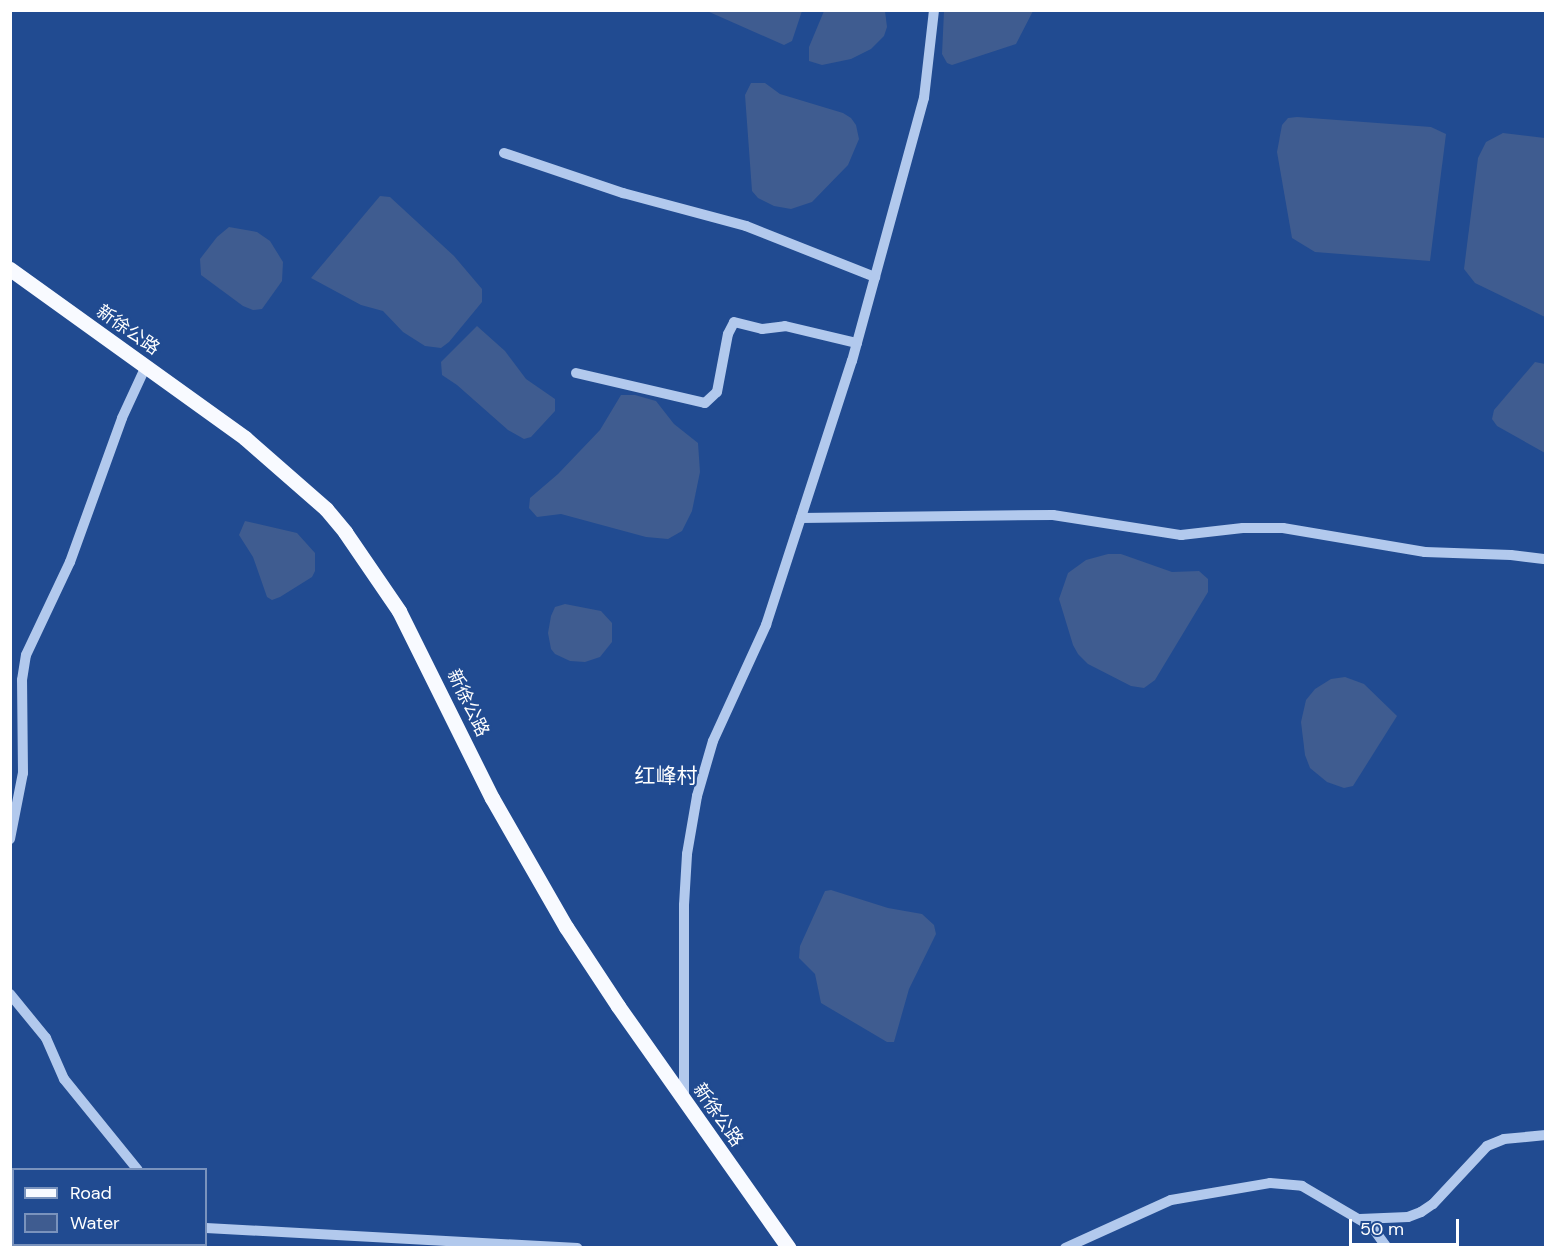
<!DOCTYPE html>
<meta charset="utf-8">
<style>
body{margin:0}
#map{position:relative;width:1556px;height:1258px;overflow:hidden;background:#214b91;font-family:"DM Sans","Noto Sans SC",sans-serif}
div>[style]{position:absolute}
.water>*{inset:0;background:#3f5c90}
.minor>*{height:10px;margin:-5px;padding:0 5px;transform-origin:5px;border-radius:5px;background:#b2c9ed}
.major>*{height:15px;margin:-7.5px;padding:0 7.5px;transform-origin:7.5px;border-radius:7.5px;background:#f8faff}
span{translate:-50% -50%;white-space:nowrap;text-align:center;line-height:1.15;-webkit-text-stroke:4.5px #214b91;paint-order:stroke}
.street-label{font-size:18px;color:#fff}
.quarter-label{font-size:21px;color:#fff}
.frame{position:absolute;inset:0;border:12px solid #fff;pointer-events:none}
.legend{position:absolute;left:12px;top:1168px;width:195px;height:78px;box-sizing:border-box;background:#214b91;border:2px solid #7a93bd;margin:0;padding:8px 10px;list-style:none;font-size:18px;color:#fff}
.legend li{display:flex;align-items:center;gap:12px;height:30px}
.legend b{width:30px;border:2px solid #7a93bd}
.scale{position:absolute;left:1349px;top:1219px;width:110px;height:27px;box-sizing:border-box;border:3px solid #fff;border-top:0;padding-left:8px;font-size:18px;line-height:21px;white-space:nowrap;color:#fff;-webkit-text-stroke:4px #214b91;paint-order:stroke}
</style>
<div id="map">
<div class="water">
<div style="clip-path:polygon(707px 11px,802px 11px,792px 41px,784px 45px)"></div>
<div style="clip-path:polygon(824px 11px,885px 11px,887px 27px,884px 36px,871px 49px,851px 59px,822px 65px,809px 61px,809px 47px)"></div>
<div style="clip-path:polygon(944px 11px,944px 10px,1033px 11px,1016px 44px,952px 65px,947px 63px,942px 54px)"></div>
<div style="clip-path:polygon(751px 83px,765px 83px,780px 94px,843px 113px,851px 118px,856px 125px,859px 139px,848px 165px,812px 202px,791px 209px,774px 206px,758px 198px,752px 191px,745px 95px)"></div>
<div style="clip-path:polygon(1297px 117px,1431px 127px,1446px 134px,1430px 261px,1315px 252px,1292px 238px,1277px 152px,1282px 125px,1288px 118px)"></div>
<div style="clip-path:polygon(1503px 133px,1545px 138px,1545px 317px,1475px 283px,1464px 269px,1478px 158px,1486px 142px)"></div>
<div style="clip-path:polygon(380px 196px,390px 197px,454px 256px,482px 289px,482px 302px,449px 342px,441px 348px,425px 346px,403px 332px,383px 311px,361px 305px,311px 278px)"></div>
<div style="clip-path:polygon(229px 227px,257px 232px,270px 241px,283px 262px,282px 281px,262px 309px,253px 310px,243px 306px,201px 275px,200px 259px,217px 237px)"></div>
<div style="clip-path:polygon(477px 326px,505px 351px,526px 379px,555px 399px,555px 411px,531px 437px,524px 439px,508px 430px,457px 385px,442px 375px,441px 362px)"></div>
<div style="clip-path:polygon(1535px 362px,1545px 364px,1545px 453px,1497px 426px,1492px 419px,1494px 410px)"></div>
<div style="clip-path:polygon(621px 395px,635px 395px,656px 401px,674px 424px,698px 443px,700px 472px,692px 511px,682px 531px,668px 539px,646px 537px,561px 514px,537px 517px,529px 508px,530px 498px,558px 474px,600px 430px)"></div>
<div style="clip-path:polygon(245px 521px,297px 533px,315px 553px,315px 571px,312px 577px,280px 597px,272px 600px,267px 597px,253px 557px,239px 535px)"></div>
<div style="clip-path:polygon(1108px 554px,1121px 554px,1172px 572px,1199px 571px,1208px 579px,1208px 592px,1155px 680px,1144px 688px,1131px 686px,1088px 664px,1078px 654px,1073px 645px,1059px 599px,1068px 573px,1086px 560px)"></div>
<div style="clip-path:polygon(565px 604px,601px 611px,612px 623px,612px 642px,600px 657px,585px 662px,570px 661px,555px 654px,551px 649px,548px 633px,551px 616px,555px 607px)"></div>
<div style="clip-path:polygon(1345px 677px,1364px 684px,1397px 716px,1353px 786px,1344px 788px,1327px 782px,1310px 768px,1305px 755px,1301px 722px,1306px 700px,1315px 689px,1331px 679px)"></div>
<div style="clip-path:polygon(831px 890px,888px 908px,922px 914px,934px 925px,936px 934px,909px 989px,894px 1042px,887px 1042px,821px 1003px,815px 974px,799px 958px,800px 946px,825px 891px)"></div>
</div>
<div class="minor">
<div style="left:504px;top:153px;width:126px;rotate:18.6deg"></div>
<div style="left:623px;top:193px;width:127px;rotate:15deg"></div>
<div style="left:746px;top:226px;width:139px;rotate:21.6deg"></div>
<div style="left:576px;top:373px;width:132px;rotate:13.1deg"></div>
<div style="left:705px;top:403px;width:16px;rotate:-43deg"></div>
<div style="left:717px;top:392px;width:59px;rotate:-79.3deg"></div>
<div style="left:728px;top:334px;width:13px;rotate:-63deg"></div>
<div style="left:734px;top:322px;width:29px;rotate:14deg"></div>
<div style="left:762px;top:329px;width:23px;rotate:-7deg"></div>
<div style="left:785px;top:326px;width:74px;rotate:13.3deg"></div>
<div style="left:801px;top:518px;width:252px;rotate:-0.7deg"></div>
<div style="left:1053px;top:515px;width:130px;rotate:8.9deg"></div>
<div style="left:1181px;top:535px;width:62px;rotate:-6.4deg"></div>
<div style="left:1243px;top:528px;width:40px"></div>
<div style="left:1283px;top:528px;width:144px;rotate:9.6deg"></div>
<div style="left:1425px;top:552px;width:86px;rotate:2deg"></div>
<div style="left:1511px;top:555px;width:35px;rotate:7deg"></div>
<div style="left:10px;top:839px;width:67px;rotate:-78.9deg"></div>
<div style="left:23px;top:773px;width:93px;rotate:-90.6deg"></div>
<div style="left:22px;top:680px;width:25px;rotate:-81deg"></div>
<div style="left:26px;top:655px;width:103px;rotate:-64.7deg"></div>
<div style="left:70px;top:562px;width:153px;rotate:-70.1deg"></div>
<div style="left:122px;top:418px;width:57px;rotate:-65.2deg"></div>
<div style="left:10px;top:994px;width:57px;rotate:50.7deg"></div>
<div style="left:46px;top:1038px;width:45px;rotate:66.3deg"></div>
<div style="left:64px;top:1079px;width:117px;rotate:50.9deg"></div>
<div style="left:684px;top:1100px;width:195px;rotate:-90deg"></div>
<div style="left:684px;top:905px;width:51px;rotate:-86.6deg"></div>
<div style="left:687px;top:854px;width:59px;rotate:-80.2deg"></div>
<div style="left:697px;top:796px;width:57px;rotate:-73.8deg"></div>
<div style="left:713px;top:741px;width:128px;rotate:-65.4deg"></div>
<div style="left:766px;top:625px;width:278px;rotate:-72deg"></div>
<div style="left:852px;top:361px;width:273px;rotate:-74.7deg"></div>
<div style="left:924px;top:98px;width:89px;rotate:-83.5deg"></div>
<div style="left:1360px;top:1219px;width:48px;rotate:-2.4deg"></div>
<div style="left:1408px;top:1217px;width:14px;rotate:-21deg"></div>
<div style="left:1421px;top:1212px;width:14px;rotate:-34deg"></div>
<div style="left:1433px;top:1204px;width:79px;rotate:-47deg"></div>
<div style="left:1487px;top:1146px;width:18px;rotate:-22deg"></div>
<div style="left:1504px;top:1139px;width:42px;rotate:-5.4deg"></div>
<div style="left:206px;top:1228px;width:372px;rotate:3.1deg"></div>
<div style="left:1065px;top:1248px;width:116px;rotate:-24.4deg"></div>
<div style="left:1171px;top:1200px;width:100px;rotate:-9.7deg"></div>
<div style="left:1270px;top:1183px;width:32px;rotate:5deg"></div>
<div style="left:1302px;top:1186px;width:81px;rotate:30.4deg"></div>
<div style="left:1372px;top:1227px;width:26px;rotate:54deg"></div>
</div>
<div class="major">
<div style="left:10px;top:269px;width:289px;rotate:35.7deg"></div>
<div style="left:245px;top:438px;width:108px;rotate:41.2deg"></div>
<div style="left:326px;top:509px;width:30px;rotate:50deg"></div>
<div style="left:345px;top:532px;width:96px;rotate:55.6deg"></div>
<div style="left:399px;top:611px;width:209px;rotate:63.6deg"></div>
<div style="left:492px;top:798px;width:149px;rotate:60.2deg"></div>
<div style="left:566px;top:927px;width:95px;rotate:56.6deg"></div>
<div style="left:618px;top:1006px;width:296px;rotate:54.8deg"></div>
</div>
<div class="street-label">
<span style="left:128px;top:330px;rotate:35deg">新徐公路</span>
<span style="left:468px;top:703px;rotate:64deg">新徐公路</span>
<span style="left:718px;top:1115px;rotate:55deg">新徐公路</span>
</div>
<div class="quarter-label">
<span style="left:666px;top:776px">红峰村</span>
</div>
<div class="frame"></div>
<ul class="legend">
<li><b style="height:8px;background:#f8faff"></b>Road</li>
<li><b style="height:16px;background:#3f5c90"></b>Water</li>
</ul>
<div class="scale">50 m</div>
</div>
